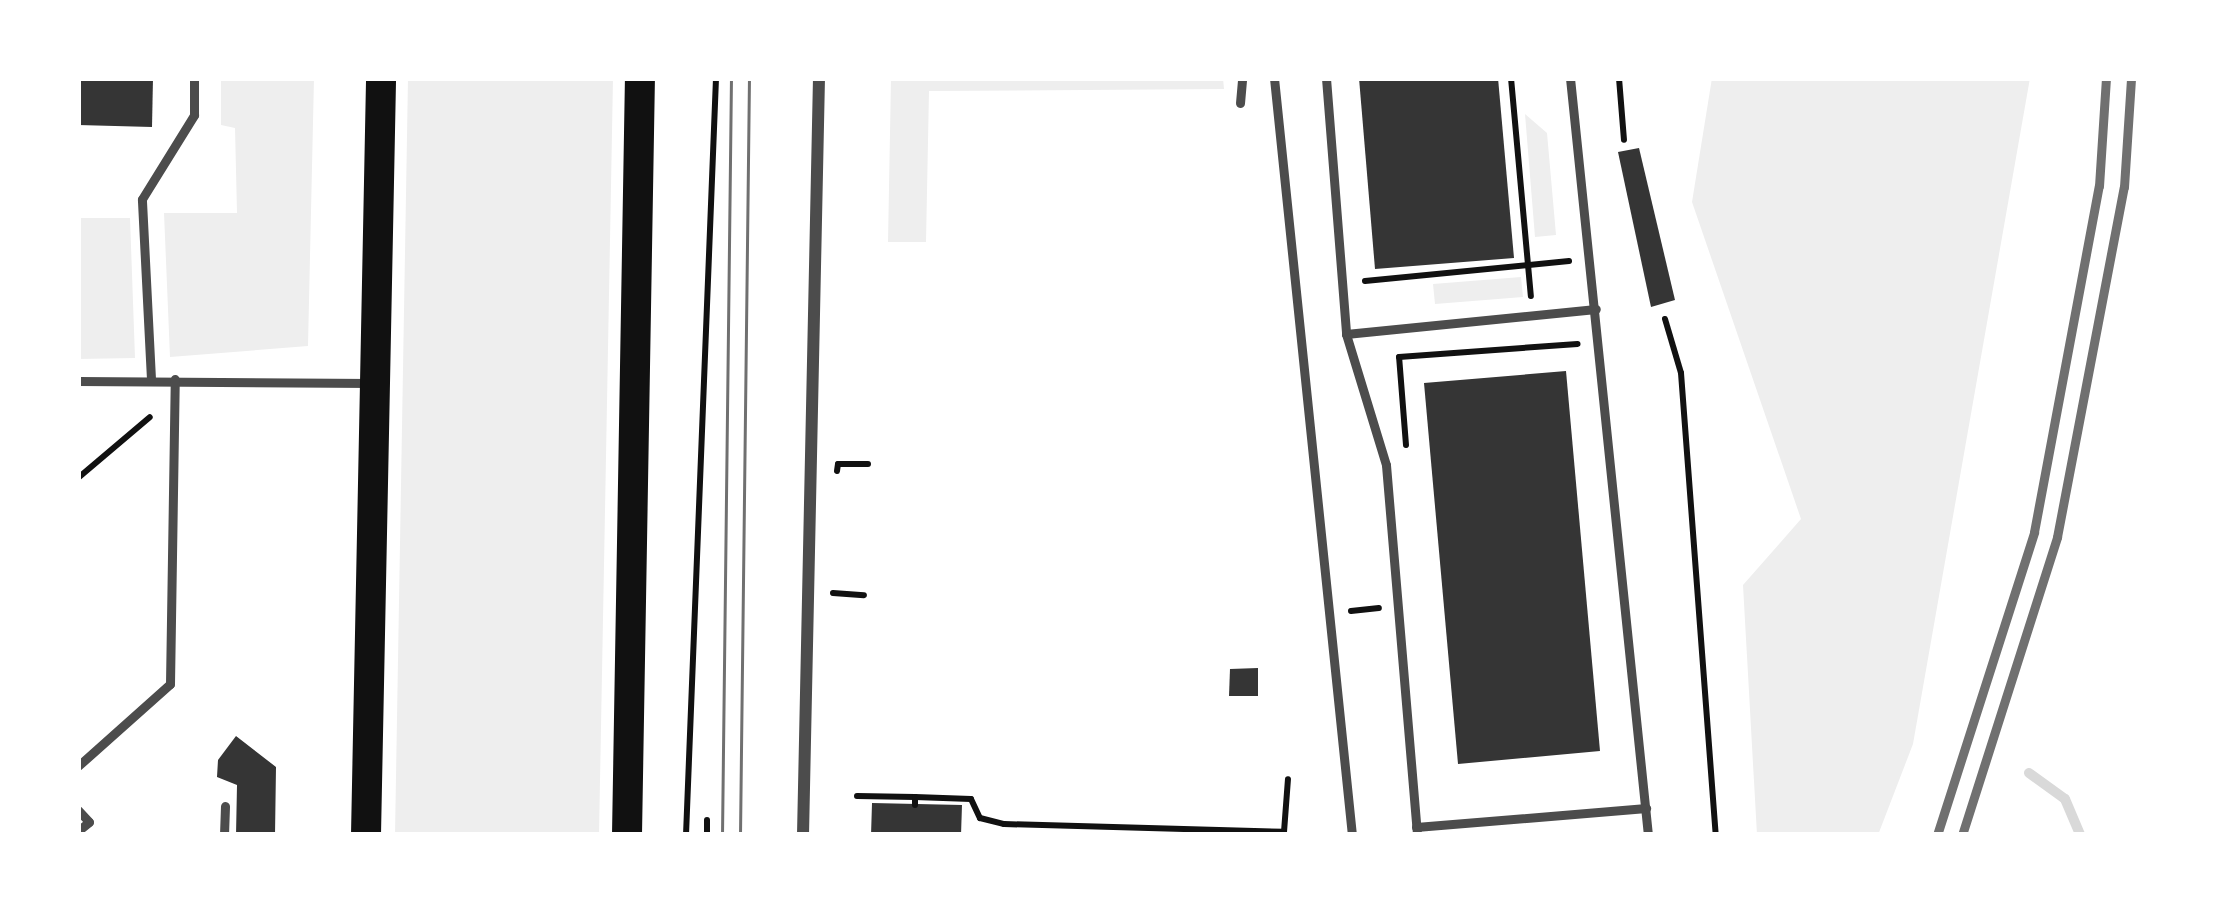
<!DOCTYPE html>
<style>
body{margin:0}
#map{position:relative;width:2217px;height:913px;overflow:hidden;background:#fff;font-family:"Source Sans 3",sans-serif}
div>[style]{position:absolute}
.green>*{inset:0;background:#eee}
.stream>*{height:10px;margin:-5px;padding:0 5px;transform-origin:5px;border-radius:5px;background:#d9d9d9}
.building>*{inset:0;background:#353535}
.path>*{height:6px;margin:-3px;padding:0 3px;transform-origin:3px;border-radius:3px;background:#111}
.service>*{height:9px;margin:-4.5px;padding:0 4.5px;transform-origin:4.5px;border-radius:4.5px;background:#4c4c4c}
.minor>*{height:12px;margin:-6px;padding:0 6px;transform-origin:6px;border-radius:6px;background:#4c4c4c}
.primary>*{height:30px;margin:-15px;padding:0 15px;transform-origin:15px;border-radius:15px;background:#111}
.tram>*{height:3px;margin:-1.5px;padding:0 1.5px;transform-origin:1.5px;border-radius:1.5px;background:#707070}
.rail>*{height:9px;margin:-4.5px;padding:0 4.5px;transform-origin:4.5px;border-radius:4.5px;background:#707070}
span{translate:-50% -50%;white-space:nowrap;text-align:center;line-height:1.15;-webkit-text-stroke:9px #fff;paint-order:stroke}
.frame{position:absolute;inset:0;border:81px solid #fff;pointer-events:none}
</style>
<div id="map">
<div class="green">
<div style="clip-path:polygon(221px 78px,314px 78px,308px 346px,170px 357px,164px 213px,237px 213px,235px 128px,221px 125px)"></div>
<div style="clip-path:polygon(408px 78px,613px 78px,599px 835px,395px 835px)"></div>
<div style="clip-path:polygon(891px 78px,1223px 78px,1224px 89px,929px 91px,926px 242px,888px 242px)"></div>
<div style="clip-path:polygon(1712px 78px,2030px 78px,1913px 744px,1878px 835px,1757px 835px,1743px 585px,1801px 519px,1692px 202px)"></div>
<div style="clip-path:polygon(1525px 114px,1547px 133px,1556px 235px,1535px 237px)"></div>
<div style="clip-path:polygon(78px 218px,130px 218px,135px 358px,78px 359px)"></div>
<div style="clip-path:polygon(1521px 277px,1523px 297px,1435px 304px,1433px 284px)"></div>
</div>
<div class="stream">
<div style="left:2029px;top:773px;width:44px;rotate:35.8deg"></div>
<div style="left:2065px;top:799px;width:39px;rotate:67deg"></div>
</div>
<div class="building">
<div style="clip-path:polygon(78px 78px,153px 78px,152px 127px,78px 125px)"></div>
<div style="clip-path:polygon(1359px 78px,1498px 78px,1514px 258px,1375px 269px)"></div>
<div style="clip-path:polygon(1639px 148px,1675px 300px,1651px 307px,1618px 152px)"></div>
<div style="clip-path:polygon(1566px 371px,1600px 751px,1458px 764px,1424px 383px)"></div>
<div style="clip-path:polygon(1258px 668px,1258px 696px,1229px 696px,1230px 669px)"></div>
<div style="clip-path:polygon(236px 736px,276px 767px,275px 835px,236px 835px,237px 785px,217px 777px,218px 760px)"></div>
<div style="clip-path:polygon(872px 803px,962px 805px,961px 835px,871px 835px)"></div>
</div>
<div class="path">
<div style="left:1511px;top:78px;width:219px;rotate:84.8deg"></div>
<div style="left:1619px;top:78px;width:62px;rotate:85.4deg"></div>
<div style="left:1365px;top:281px;width:205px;rotate:-5.6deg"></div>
<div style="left:1665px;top:319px;width:56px;rotate:73.5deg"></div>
<div style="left:1681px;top:373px;width:463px;rotate:85.7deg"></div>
<div style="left:1406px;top:445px;width:88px;rotate:-94.5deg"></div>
<div style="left:1399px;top:357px;width:179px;rotate:-4.2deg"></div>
<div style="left:837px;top:471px;width:7px;rotate:-82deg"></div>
<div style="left:838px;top:464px;width:30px"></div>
<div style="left:78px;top:478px;width:94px;rotate:-40.3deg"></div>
<div style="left:833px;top:593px;width:31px;rotate:4deg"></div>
<div style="left:1351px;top:611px;width:28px;rotate:-6deg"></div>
<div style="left:857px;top:796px;width:58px;rotate:1deg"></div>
<div style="left:915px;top:797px;width:8px;rotate:90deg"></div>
<div style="left:915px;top:797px;width:56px;rotate:2deg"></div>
<div style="left:971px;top:799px;width:21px;rotate:65deg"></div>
<div style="left:980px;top:818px;width:25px;rotate:14deg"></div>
<div style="left:1004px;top:824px;width:280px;rotate:1.6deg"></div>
<div style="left:1284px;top:832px;width:53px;rotate:-85.7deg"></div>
<div style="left:686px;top:835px;width:758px;rotate:-87.73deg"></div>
<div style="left:707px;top:835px;width:15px;rotate:-90deg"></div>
</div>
<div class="service">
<div style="left:1274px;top:78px;width:761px;rotate:84.12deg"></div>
<div style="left:1326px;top:78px;width:257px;rotate:85.5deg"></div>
<div style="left:1346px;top:334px;width:137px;rotate:73deg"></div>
<div style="left:1386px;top:465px;width:371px;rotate:85.2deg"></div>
<div style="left:1570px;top:78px;width:761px;rotate:84.12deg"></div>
<div style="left:1240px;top:103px;width:25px;rotate:-85deg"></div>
<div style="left:1346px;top:334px;width:251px;rotate:-5.7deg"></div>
<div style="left:151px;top:379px;width:180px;rotate:-92.9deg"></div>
<div style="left:142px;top:199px;width:99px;rotate:-58.2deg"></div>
<div style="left:194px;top:115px;width:37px;rotate:-90deg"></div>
<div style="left:78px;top:381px;width:294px;rotate:0.4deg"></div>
<div style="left:78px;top:766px;width:123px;rotate:-41.7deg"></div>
<div style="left:170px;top:684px;width:305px;rotate:-89.1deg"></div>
<div style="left:78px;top:810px;width:16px;rotate:47deg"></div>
<div style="left:89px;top:822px;width:14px;rotate:141deg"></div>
<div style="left:1416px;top:827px;width:231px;rotate:-4.7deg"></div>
<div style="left:224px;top:835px;width:29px;rotate:-88deg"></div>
</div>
<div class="minor">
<div style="left:803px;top:835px;width:757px;rotate:-88.79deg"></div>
</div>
<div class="primary">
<div style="left:366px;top:835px;width:757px;rotate:-88.86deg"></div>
<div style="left:627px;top:835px;width:757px;rotate:-89.02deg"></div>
</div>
<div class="tram">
<div style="left:722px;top:835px;width:757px;rotate:-89.32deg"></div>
<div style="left:740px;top:835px;width:757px;rotate:-89.32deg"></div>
</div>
<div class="rail">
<div style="left:1937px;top:835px;width:318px;rotate:-72.2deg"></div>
<div style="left:2034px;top:532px;width:352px;rotate:-79.4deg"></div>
<div style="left:2099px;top:186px;width:108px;rotate:-86.3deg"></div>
<div style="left:1962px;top:835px;width:313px;rotate:-72.3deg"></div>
<div style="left:2057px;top:537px;width:356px;rotate:-79.2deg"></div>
<div style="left:2124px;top:187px;width:109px;rotate:-86.3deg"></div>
</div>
<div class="frame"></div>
</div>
